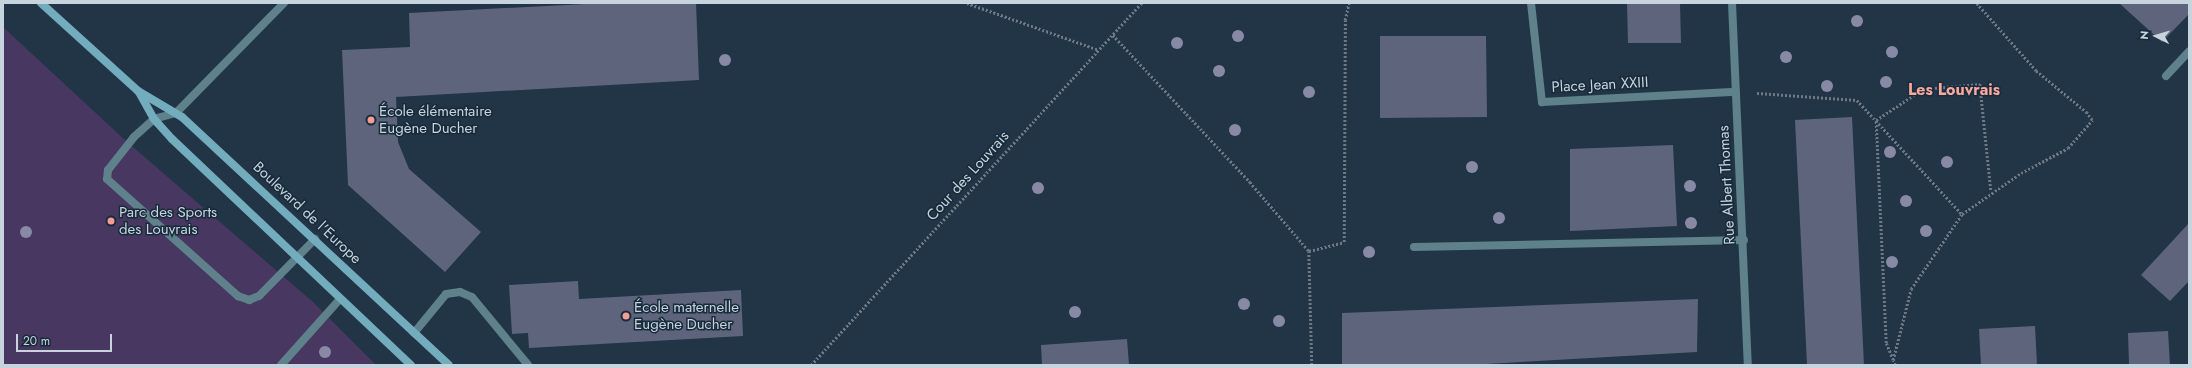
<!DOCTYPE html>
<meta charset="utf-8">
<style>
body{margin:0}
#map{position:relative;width:2192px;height:368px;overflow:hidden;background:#213546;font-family:Jost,sans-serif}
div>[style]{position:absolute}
.green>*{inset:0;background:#473761}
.building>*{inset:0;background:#5d647c}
.path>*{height:2.5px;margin-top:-1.25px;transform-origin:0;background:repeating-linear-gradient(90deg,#6a7b88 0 2px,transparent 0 4px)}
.lane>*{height:8px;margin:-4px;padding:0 4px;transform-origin:4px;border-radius:4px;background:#5e818b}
.street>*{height:8px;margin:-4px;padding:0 4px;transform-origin:4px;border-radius:4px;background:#5e818b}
.secondary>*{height:8px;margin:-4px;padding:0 4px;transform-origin:4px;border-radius:4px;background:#73adbd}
.trees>*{width:12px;height:12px;margin:-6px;border-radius:50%;background:#888aa5}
.dots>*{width:11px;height:11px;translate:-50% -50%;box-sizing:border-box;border:2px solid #172b3b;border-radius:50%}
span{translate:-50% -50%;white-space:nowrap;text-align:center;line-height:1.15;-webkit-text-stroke:3px #172b3b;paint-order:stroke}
.street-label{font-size:15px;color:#c7d3dd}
.poi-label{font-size:15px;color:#c7d3dd}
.left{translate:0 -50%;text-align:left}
.neighbourhood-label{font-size:16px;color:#faa79f;font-weight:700}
.frame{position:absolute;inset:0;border:4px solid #c7d3dd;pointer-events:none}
.north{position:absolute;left:2136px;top:16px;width:40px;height:40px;-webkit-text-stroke:3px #172b3b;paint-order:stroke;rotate:275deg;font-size:11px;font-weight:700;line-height:16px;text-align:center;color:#c7d3dd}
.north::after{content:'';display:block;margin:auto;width:14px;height:18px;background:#c7d3dd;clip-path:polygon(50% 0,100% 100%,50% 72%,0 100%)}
.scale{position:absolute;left:16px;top:334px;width:96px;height:18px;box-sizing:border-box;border:2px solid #c7d3dd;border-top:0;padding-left:5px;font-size:12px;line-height:14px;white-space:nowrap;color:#c7d3dd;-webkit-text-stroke:3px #172b3b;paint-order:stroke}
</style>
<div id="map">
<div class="green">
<div style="clip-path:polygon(3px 27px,126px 141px,313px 302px,376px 365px,3px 365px)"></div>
</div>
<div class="building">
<div style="clip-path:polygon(604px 3px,696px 3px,699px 80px,396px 97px,398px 142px,409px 169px,481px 232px,445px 272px,348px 185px,342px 50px,410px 47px,409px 13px)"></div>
<div style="clip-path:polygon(1627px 3px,1680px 3px,1681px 43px,1628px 43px)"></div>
<div style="clip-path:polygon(2119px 3px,2189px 3px,2189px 14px,2162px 42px)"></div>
<div style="clip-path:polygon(1380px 36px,1486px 36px,1487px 117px,1380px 118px)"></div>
<div style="clip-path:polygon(1852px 117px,1864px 365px,1807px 365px,1795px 120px)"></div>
<div style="clip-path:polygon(1673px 145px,1677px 226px,1570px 231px,1570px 149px)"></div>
<div style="clip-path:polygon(2189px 223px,2189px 281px,2170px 301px,2141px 275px)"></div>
<div style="clip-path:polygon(578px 281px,579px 299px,741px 290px,743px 336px,529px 348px,528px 333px,512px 334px,509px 285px)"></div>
<div style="clip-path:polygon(1698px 299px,1697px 352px,1468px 365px,1342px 365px,1342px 313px)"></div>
<div style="clip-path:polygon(2035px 326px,2037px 365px,1981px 365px,1979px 329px)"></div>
<div style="clip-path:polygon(2168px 331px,2170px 365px,2129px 365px,2128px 333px)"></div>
<div style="clip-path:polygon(1127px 339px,1129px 365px,1042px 365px,1041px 345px)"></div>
</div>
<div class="path">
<div style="left:967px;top:3px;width:140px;rotate:19.6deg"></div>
<div style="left:1113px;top:35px;width:201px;rotate:47deg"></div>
<div style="left:1250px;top:182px;width:91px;rotate:49.5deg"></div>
<div style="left:1309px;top:251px;width:114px;rotate:88.5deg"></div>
<div style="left:1757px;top:93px;width:100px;rotate:4deg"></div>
<div style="left:1857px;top:100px;width:155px;rotate:47.4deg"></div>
<div style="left:1962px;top:214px;width:72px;rotate:-34.8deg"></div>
<div style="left:2021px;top:173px;width:53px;rotate:-28deg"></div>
<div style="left:2068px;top:148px;width:37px;rotate:-49deg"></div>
<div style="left:2092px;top:120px;width:9px;rotate:-126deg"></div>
<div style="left:2087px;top:113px;width:66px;rotate:-140.5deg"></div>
<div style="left:2036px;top:71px;width:91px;rotate:-131.4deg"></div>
<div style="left:1309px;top:251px;width:36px;rotate:-14deg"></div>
<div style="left:1344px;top:242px;width:222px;rotate:-89.7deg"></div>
<div style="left:1345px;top:20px;width:17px;rotate:-77deg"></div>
<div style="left:1893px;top:360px;width:18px;rotate:-112deg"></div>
<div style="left:1886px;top:343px;width:223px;rotate:-92.6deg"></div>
<div style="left:1876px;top:120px;width:56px;rotate:-33.4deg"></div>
<div style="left:1923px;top:89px;width:57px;rotate:-5deg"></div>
<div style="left:1980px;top:84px;width:108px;rotate:84.1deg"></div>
<div style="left:811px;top:365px;width:491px;rotate:-47.6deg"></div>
<div style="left:1895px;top:365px;width:5px;rotate:-112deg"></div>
<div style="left:1893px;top:360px;width:73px;rotate:-75.8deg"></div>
<div style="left:1911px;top:289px;width:91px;rotate:-55.8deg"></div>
</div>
<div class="lane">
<div style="left:284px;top:3px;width:154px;rotate:134.5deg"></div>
<div style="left:176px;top:113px;width:23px;rotate:165deg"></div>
<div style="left:154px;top:119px;width:27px;rotate:138deg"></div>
<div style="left:134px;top:137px;width:42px;rotate:128.2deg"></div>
<div style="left:108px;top:170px;width:9px;rotate:96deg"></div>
<div style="left:107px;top:179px;width:176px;rotate:41.8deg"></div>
<div style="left:238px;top:296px;width:12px;rotate:20deg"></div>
<div style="left:249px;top:300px;width:11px;rotate:-22deg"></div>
<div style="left:259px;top:296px;width:80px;rotate:-45.5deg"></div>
<div style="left:2166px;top:76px;width:34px;rotate:-47deg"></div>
<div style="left:1414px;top:247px;width:330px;rotate:-1.2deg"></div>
<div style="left:414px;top:333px;width:50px;rotate:-50.6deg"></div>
<div style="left:446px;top:294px;width:14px;rotate:-8deg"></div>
<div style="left:460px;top:292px;width:13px;rotate:23deg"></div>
<div style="left:472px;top:297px;width:88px;rotate:50.5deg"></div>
<div style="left:281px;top:365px;width:89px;rotate:-48.2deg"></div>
</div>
<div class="street">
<div style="left:1531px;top:3px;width:100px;rotate:83.7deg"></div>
<div style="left:1542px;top:102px;width:194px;rotate:-3deg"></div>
<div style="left:1732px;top:3px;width:362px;rotate:87.5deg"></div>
</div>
<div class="secondary">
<div style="left:41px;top:3px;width:131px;rotate:42.2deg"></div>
<div style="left:138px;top:91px;width:51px;rotate:30.6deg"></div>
<div style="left:182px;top:117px;width:364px;rotate:42.9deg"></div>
<div style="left:139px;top:92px;width:31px;rotate:61deg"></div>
<div style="left:154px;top:119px;width:27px;rotate:48deg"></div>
<div style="left:172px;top:139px;width:329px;rotate:43.4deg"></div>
</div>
<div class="trees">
<div style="left:1857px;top:21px"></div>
<div style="left:1238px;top:36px"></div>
<div style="left:1177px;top:43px"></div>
<div style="left:1892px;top:52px"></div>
<div style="left:1786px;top:57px"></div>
<div style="left:725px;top:60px"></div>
<div style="left:1219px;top:71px"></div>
<div style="left:1886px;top:82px"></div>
<div style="left:1827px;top:86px"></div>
<div style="left:1309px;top:92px"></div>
<div style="left:1235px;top:130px"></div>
<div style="left:1890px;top:152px"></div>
<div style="left:1947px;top:162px"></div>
<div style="left:1472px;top:167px"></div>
<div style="left:1690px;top:186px"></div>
<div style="left:1038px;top:188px"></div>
<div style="left:1906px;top:201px"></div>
<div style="left:1499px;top:218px"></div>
<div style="left:1691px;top:223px"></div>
<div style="left:1926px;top:231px"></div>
<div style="left:26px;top:232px"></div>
<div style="left:1369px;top:252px"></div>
<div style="left:1892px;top:262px"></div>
<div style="left:1244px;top:304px"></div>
<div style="left:1075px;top:312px"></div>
<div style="left:1279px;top:321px"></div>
<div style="left:325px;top:352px"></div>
</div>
<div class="dots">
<div style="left:371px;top:120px;background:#f59c94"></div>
<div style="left:111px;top:221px;background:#f59c94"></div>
<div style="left:626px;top:316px;background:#f59c94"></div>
</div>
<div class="street-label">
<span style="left:1600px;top:85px;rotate:-3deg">Place Jean XXIII</span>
<span style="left:968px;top:176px;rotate:-48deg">Cour des Louvrais</span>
<span style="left:1727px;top:185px;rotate:-93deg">Rue Albert Thomas</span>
<span style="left:307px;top:213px;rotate:43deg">Boulevard de l'Europe</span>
</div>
<div class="poi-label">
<span class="left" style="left:379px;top:120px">École élémentaire<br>Eugène Ducher</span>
<span class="left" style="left:119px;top:221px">Parc des Sports<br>des Louvrais</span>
<span class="left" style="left:634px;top:316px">École maternelle<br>Eugène Ducher</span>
</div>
<div class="neighbourhood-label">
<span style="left:1954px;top:90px">Les Louvrais</span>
</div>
<div class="frame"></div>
<div class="north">N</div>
<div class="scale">20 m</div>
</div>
